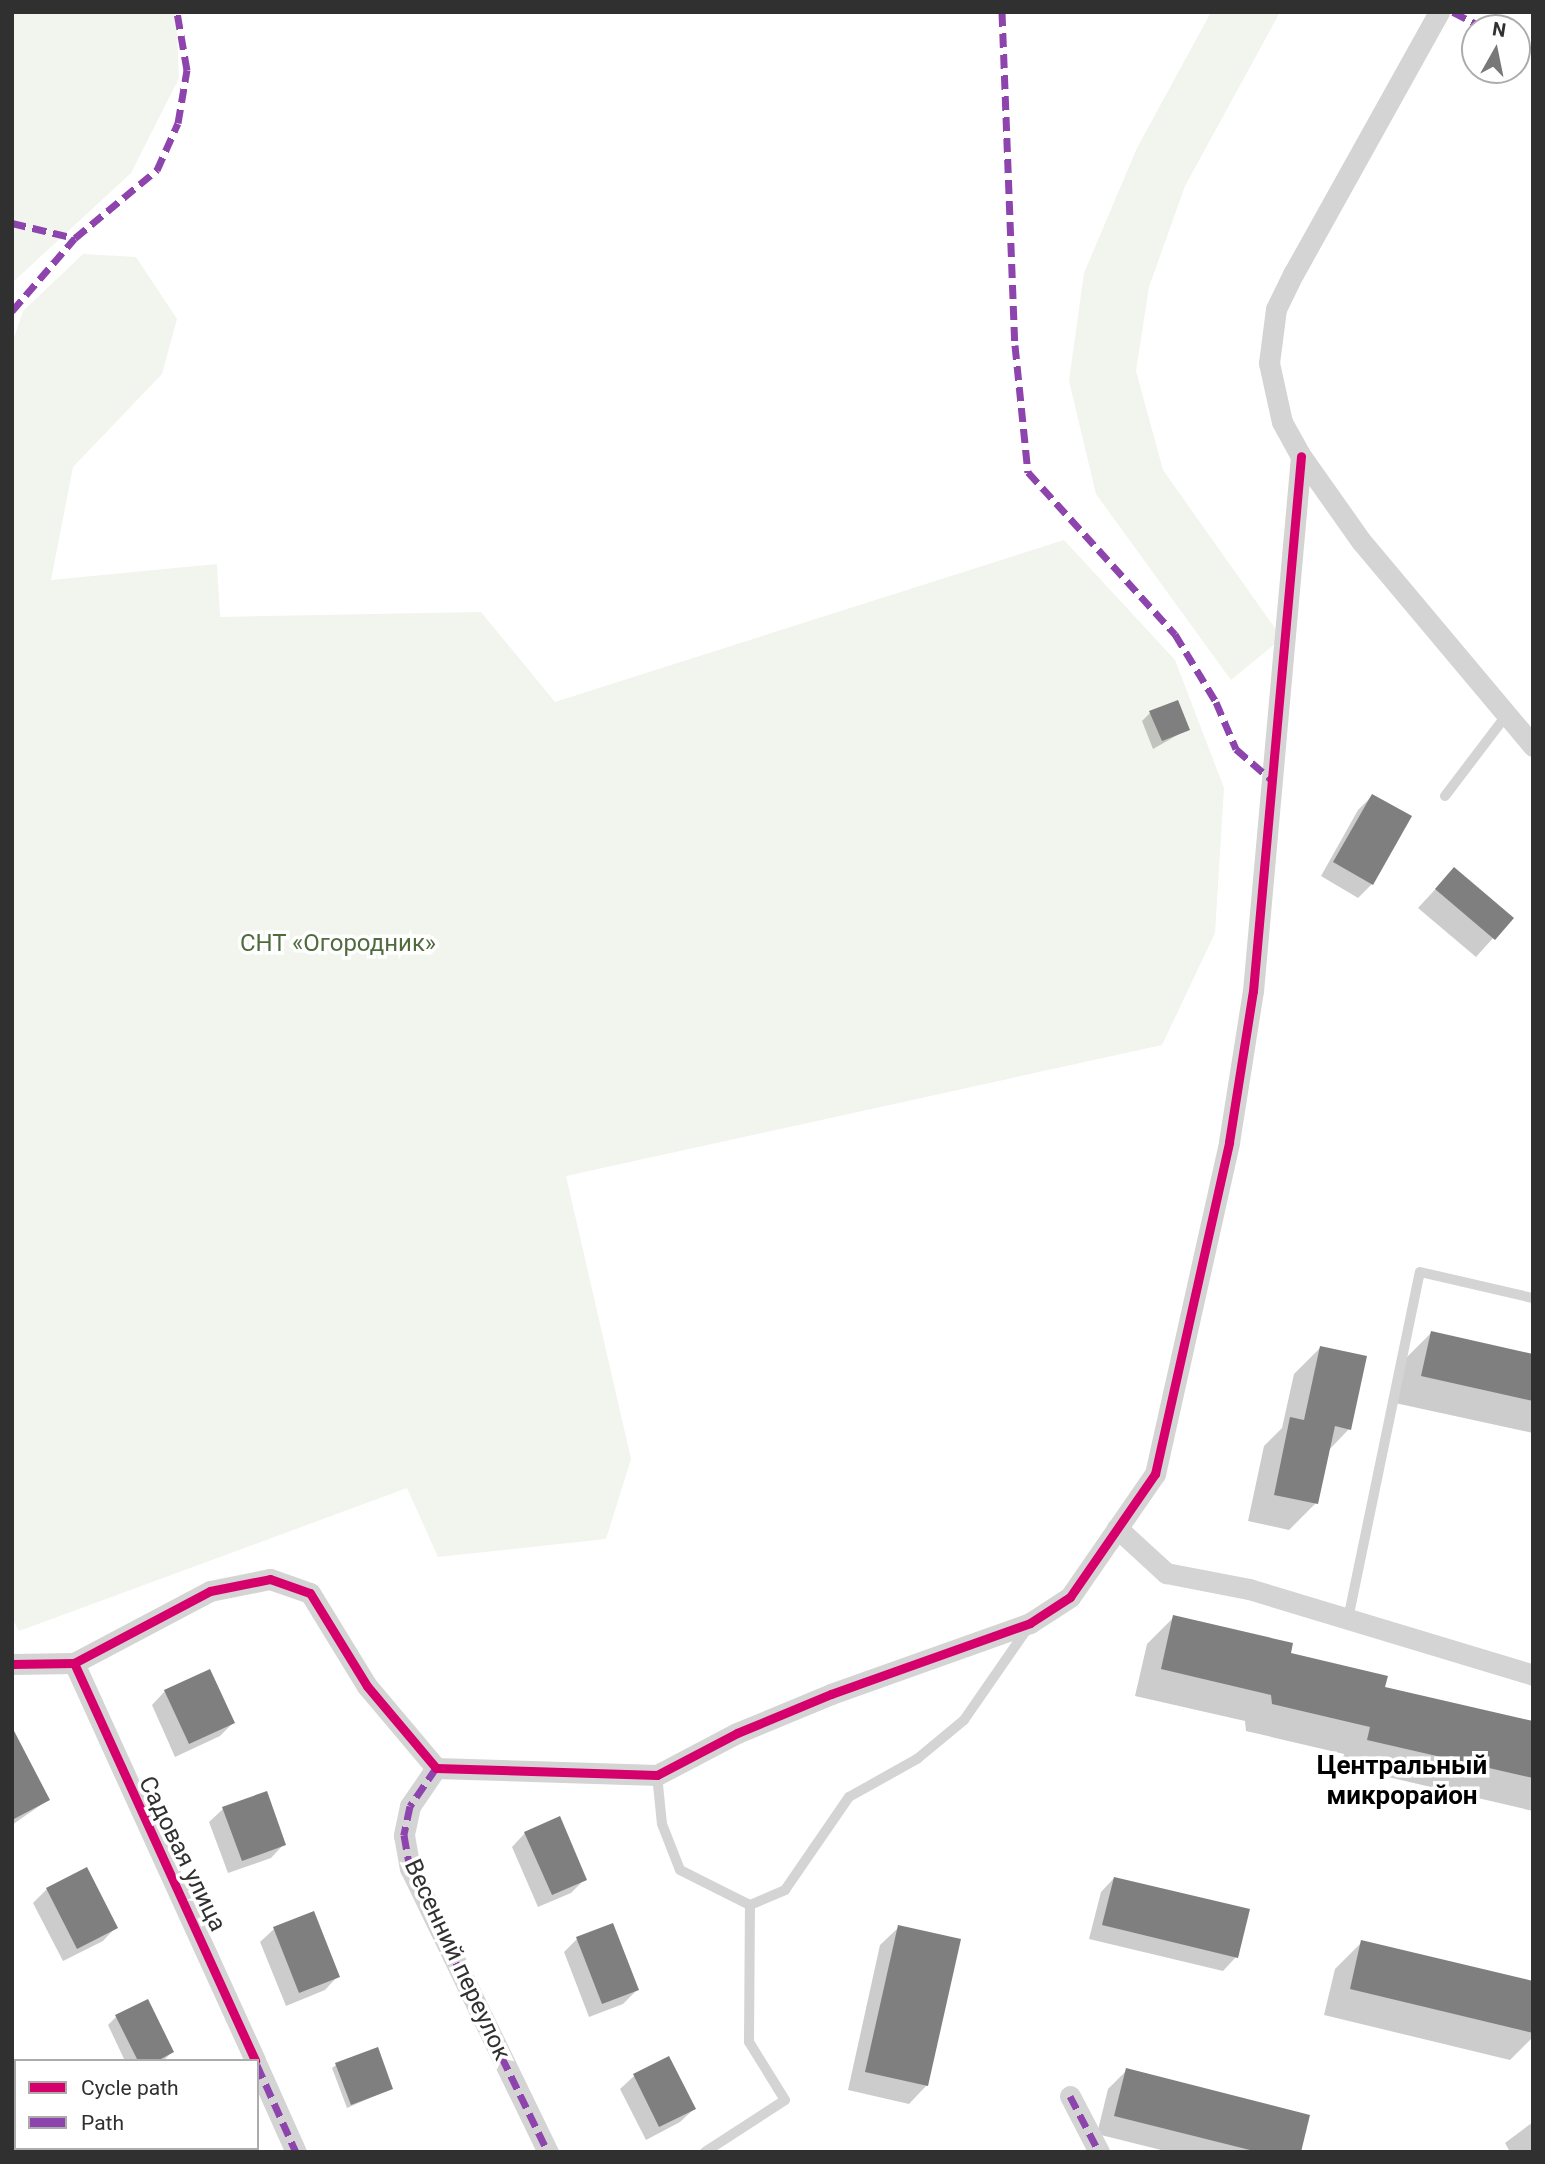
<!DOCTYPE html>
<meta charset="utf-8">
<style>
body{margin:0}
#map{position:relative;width:1545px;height:2164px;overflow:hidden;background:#fff;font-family:Roboto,sans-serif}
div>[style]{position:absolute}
.green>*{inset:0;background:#f1f5ed}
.shadow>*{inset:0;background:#0003}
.building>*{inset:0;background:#7f7f7f}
.service>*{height:10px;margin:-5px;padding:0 5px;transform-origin:5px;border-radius:5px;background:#d4d4d4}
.minor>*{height:21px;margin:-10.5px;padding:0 10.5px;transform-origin:10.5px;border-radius:10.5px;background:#d4d4d4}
.quiet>*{height:7px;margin-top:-3.5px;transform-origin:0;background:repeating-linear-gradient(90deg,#8e44ad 0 14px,transparent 0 21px)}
.cycleway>*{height:9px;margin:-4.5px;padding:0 4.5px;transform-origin:4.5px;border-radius:4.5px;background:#d6006c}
span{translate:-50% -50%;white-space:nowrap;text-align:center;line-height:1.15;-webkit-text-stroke:7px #fff;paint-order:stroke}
.park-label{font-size:24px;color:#506b3e}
.street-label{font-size:24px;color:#303030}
.neighbourhood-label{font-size:26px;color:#000;font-weight:700}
.frame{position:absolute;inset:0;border:14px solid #303030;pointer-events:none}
.legend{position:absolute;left:14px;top:2059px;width:245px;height:91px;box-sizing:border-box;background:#fff;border:2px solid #acacac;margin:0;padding:9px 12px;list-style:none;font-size:21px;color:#303030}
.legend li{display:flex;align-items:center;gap:14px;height:35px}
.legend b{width:35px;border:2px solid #acacac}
.north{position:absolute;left:1461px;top:14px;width:70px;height:70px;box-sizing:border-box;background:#fff;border:2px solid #acacac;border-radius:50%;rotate:9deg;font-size:19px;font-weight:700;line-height:28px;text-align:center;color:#303030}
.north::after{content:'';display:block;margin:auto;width:24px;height:32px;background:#787878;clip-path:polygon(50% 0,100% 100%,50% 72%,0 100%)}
</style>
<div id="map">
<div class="green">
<div style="clip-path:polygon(12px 12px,176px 12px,179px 78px,131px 173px,12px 283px)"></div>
<div style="clip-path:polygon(1211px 12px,1280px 12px,1185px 186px,1149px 287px,1136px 371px,1163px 470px,1282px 638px,1231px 680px,1096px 494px,1069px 381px,1084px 273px,1137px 148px)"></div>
<div style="clip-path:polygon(83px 254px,136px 257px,177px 319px,162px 374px,73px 467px,51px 580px,217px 564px,220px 617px,481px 612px,555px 702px,1064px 540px,1175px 660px,1224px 788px,1215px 933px,1162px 1045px,566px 1176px,631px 1459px,606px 1539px,438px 1557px,407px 1488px,19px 1631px,12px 1618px,12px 344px,23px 311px)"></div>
</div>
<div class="shadow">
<div style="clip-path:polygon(1150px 713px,1188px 729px,1153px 749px,1142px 721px)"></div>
<div style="clip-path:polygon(1372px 796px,1372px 884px,1358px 898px,1321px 876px,1358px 810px)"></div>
<div style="clip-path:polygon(1454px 869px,1511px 918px,1476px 957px,1418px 908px)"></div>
<div style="clip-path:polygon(1431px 1333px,1533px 1356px,1533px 1433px,1395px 1403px,1404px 1360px)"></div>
<div style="clip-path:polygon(1321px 1347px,1349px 1429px,1328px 1451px,1316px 1503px,1289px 1530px,1248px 1521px,1264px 1446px,1282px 1428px,1294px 1374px)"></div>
<div style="clip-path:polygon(1174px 1617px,1383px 1688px,1533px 1723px,1533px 1811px,1341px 1766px,1344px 1754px,1246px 1731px,1245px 1721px,1135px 1696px,1147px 1644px)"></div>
<div style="clip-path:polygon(165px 1691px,233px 1723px,220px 1736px,175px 1757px,152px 1705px)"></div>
<div style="clip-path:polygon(12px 1756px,48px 1800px,12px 1825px)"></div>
<div style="clip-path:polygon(223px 1809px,284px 1844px,271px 1858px,228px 1873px,209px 1822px)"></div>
<div style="clip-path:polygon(525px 1833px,585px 1879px,571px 1893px,538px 1907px,512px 1847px)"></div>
<div style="clip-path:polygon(86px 1869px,116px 1927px,103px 1941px,63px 1961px,33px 1903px,47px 1889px)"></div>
<div style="clip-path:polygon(1114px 1878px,1236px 1957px,1223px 1971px,1089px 1939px,1101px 1892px)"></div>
<div style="clip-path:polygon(313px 1913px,338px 1976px,325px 1990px,286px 2006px,260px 1942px,274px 1929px)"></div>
<div style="clip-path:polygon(899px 1927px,927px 2085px,909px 2104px,848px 2090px,880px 1945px)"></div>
<div style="clip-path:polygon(577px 1939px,637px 1990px,623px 2004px,589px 2017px,564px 1952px)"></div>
<div style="clip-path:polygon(1362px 1942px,1533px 1983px,1533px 2037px,1510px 2060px,1324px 2015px,1335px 1969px)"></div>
<div style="clip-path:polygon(116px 2017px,172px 2052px,163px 2061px,125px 2061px,108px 2025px)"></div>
<div style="clip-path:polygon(668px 2058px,694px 2109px,680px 2122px,646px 2140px,620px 2089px,634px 2076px)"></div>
<div style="clip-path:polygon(336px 2065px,391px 2089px,347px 2108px,332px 2068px)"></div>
<div style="clip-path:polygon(1127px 2070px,1299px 2152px,1169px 2152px,1097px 2134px,1108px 2089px)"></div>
<div style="clip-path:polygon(1533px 2122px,1533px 2152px,1510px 2152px,1505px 2143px)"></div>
<div style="clip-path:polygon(159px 2148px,236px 2148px,238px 2152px,161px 2152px)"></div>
</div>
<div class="building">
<div style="clip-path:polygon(1178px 700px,1190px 730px,1162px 741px,1149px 711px)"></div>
<div style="clip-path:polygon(1372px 794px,1412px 816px,1373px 885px,1333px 862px)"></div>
<div style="clip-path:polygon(1454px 867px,1514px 918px,1495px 940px,1435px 889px)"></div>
<div style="clip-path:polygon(1431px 1331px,1533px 1354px,1533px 1401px,1421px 1376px)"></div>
<div style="clip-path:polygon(1320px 1346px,1367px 1356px,1351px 1430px,1335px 1426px,1318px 1504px,1274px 1495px,1290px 1417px,1304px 1420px)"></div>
<div style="clip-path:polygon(1173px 1615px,1293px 1643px,1291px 1653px,1388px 1676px,1385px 1687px,1533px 1721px,1533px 1778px,1367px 1740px,1370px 1727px,1272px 1704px,1271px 1695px,1161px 1669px)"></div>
<div style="clip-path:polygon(210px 1669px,235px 1723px,189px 1744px,164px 1690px)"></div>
<div style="clip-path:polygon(12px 1727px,50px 1800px,12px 1820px)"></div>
<div style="clip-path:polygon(267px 1791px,286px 1845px,242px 1861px,222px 1807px)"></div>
<div style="clip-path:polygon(560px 1816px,587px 1880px,552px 1895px,524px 1832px)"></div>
<div style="clip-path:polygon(87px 1867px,118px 1928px,77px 1949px,46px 1888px)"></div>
<div style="clip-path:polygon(1114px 1877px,1250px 1909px,1238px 1958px,1102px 1925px)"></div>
<div style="clip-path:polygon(314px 1911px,340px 1977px,299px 1993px,273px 1927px)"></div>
<div style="clip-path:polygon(613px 1923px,639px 1990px,602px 2004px,576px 1937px)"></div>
<div style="clip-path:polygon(898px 1925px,961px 1939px,928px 2086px,865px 2072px)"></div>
<div style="clip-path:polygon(1361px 1940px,1533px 1981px,1533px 2033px,1350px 1989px)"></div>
<div style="clip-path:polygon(148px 1999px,174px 2052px,157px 2061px,138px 2061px,115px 2015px)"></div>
<div style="clip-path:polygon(378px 2047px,393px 2089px,351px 2105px,335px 2063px)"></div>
<div style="clip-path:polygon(669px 2056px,696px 2109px,659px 2127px,633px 2074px)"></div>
<div style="clip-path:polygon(1126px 2068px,1310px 2115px,1301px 2152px,1258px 2152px,1114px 2116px)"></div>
</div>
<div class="service">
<div style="left:1445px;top:796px;width:104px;rotate:-52.8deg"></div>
<div style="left:1348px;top:1619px;width:354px;rotate:-78.3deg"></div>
<div style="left:1420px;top:1272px;width:116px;rotate:13deg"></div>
<div style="left:657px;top:1775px;width:49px;rotate:84.2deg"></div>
<div style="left:662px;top:1824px;width:49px;rotate:68.6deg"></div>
<div style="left:680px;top:1870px;width:78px;rotate:26.6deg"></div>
<div style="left:705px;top:2152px;width:95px;rotate:-33deg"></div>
<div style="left:785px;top:2100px;width:68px;rotate:-121.8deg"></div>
<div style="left:749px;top:2042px;width:137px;rotate:-89.6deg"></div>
<div style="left:750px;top:1905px;width:38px;rotate:-23deg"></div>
<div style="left:785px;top:1890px;width:113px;rotate:-55.5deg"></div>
<div style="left:849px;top:1797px;width:78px;rotate:-29.2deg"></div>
<div style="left:917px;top:1759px;width:61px;rotate:-39.7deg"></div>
<div style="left:964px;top:1720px;width:114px;rotate:-55.3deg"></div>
</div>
<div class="minor">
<div style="left:1439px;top:12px;width:300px;rotate:119.1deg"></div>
<div style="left:1293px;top:274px;width:39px;rotate:116deg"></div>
<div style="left:1276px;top:309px;width:54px;rotate:97.4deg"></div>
<div style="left:1269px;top:363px;width:60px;rotate:77.6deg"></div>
<div style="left:1282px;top:422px;width:39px;rotate:61deg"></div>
<div style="left:1301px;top:456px;width:104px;rotate:54.8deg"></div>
<div style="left:1361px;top:541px;width:268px;rotate:50deg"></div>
<div style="left:1117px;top:1528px;width:67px;rotate:42.6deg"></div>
<div style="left:1166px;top:1573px;width:85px;rotate:10.9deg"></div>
<div style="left:1249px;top:1589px;width:297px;rotate:16.8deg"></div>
<div style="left:74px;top:1663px;width:437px;rotate:65.5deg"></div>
<div style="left:12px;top:1664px;width:62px;rotate:-0.9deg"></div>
<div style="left:74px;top:1663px;width:154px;rotate:-27.9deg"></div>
<div style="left:210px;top:1591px;width:61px;rotate:-11.3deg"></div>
<div style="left:270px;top:1579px;width:42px;rotate:19.3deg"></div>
<div style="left:310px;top:1593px;width:109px;rotate:58.5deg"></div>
<div style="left:367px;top:1686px;width:107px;rotate:49.9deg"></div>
<div style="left:436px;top:1768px;width:221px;rotate:1.8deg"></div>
<div style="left:657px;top:1775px;width:90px;rotate:-27.7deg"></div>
<div style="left:737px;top:1733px;width:102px;rotate:-22.5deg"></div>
<div style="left:831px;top:1694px;width:211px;rotate:-19.6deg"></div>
<div style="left:1030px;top:1623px;width:48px;rotate:-33deg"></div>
<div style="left:1070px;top:1597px;width:150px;rotate:-55.4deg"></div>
<div style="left:1155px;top:1474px;width:340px;rotate:-77.4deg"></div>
<div style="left:1229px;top:1142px;width:153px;rotate:-81deg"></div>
<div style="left:1253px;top:991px;width:537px;rotate:-84.87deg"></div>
<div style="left:436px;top:1768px;width:46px;rotate:124.4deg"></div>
<div style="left:410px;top:1806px;width:30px;rotate:102deg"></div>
<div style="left:404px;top:1835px;width:34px;rotate:80deg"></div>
<div style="left:410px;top:1868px;width:316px;rotate:64.1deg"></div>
<div style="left:257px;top:2065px;width:95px;rotate:65.9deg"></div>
<div style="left:1070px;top:2096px;width:63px;rotate:62.6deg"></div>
</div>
<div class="quiet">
<div style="left:1002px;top:12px;width:333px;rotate:87.8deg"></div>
<div style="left:1015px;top:345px;width:128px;rotate:84.2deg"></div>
<div style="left:1028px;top:472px;width:219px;rotate:47.8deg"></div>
<div style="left:1175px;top:634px;width:79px;rotate:58.9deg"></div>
<div style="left:1216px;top:702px;width:51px;rotate:66.9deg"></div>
<div style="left:1236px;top:749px;width:49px;rotate:40.9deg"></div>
<div style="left:1453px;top:12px;width:36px;rotate:27deg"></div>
<div style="left:1517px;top:44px;width:17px;rotate:24deg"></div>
<div style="left:12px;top:223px;width:65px;rotate:13.4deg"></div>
<div style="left:12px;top:311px;width:96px;rotate:-49.2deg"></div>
<div style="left:75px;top:238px;width:107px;rotate:-39.7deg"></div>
<div style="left:157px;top:170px;width:51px;rotate:-65.9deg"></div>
<div style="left:178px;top:123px;width:54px;rotate:-80.4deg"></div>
<div style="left:187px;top:70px;width:59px;rotate:-99.8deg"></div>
<div style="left:436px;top:1768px;width:46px;rotate:124.4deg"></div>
<div style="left:410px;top:1806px;width:30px;rotate:102deg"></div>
<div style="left:404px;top:1835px;width:34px;rotate:80deg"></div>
<div style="left:410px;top:1868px;width:316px;rotate:64.1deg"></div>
<div style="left:257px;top:2065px;width:95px;rotate:65.9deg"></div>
<div style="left:1070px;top:2096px;width:63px;rotate:62.6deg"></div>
</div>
<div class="cycleway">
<div style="left:74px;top:1663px;width:437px;rotate:65.5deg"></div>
<div style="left:12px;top:1664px;width:62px;rotate:-0.9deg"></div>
<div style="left:74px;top:1663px;width:154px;rotate:-27.9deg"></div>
<div style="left:210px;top:1591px;width:61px;rotate:-11.3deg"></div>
<div style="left:270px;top:1579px;width:42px;rotate:19.3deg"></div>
<div style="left:310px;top:1593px;width:109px;rotate:58.5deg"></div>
<div style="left:367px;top:1686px;width:107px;rotate:49.9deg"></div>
<div style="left:436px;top:1768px;width:221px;rotate:1.8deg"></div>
<div style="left:657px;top:1775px;width:90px;rotate:-27.7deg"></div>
<div style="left:737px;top:1733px;width:102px;rotate:-22.5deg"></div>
<div style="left:831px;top:1694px;width:211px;rotate:-19.6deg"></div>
<div style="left:1030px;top:1623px;width:48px;rotate:-33deg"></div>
<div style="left:1070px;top:1597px;width:150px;rotate:-55.4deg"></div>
<div style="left:1155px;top:1474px;width:340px;rotate:-77.4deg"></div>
<div style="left:1229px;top:1142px;width:153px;rotate:-81deg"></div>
<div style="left:1253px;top:991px;width:537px;rotate:-84.87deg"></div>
</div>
<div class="park-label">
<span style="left:338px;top:944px">СНТ «Огородник»</span>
</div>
<div class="street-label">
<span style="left:182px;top:1854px;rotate:64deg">Садовая улица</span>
<span style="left:457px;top:1960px;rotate:65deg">Весенний переулок</span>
</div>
<div class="neighbourhood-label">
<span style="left:1402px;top:1781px">Центральный<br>микрорайон</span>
</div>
<div class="frame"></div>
<ul class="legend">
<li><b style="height:9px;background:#d6006c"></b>Cycle path</li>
<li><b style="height:9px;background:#8e44ad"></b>Path</li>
</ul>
<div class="north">N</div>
</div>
